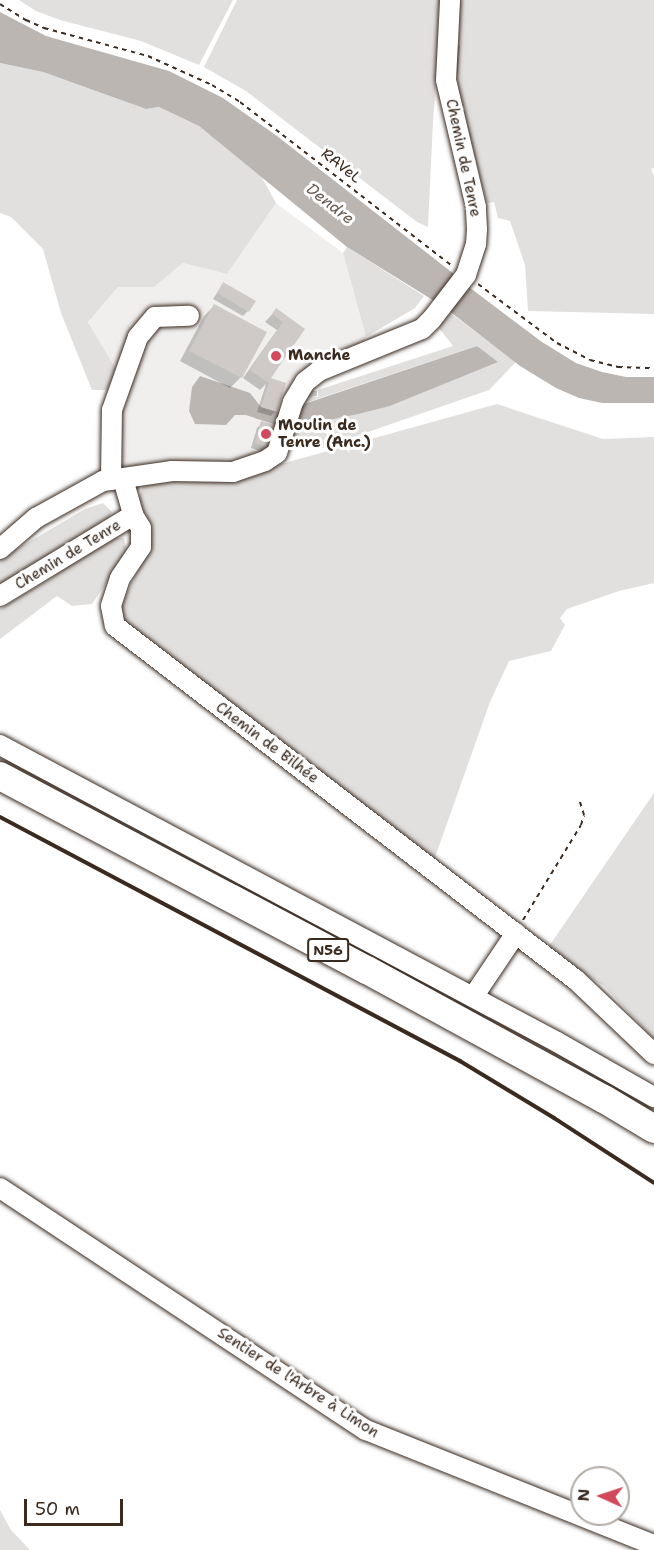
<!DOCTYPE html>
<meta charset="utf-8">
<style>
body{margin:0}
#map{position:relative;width:654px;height:1550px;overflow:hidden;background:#fff;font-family:"Shantell Sans",sans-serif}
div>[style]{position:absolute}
.built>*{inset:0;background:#f1efee}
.green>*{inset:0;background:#e2e0de}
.water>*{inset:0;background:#bcb6b3}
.shadow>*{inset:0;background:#0003}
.stream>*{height:4px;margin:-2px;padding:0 2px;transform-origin:2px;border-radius:2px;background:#bcb6b3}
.building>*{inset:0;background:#cfcac7}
.path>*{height:2px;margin-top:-1px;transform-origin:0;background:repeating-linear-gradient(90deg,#3b2a1e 0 4.5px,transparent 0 9px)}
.roads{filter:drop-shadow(0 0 2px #3b2a1e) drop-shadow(0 0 2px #3b2a1e)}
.minor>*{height:20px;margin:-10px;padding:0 10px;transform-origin:10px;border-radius:10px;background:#fff}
.highway>*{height:28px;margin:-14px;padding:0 14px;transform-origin:14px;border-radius:14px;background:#fff}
.rail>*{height:4px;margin:-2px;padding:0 2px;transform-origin:2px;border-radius:2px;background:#3b2a1e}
.dots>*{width:16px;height:16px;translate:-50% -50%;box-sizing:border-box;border:3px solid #fff;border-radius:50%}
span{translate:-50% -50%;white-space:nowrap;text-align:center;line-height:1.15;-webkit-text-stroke:6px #fff;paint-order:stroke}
.shield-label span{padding:2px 4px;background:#fff;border:2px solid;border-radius:4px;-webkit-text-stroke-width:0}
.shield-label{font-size:14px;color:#3b2a1e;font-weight:700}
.street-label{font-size:15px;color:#3b2a1e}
.poi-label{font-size:15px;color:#3b2a1e;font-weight:700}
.left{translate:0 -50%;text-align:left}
.water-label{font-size:16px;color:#685b52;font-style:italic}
.north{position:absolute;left:570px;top:1466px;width:60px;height:60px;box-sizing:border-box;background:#fff;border:2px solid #b1aaa5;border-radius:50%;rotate:273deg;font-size:16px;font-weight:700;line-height:24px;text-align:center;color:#3b2a1e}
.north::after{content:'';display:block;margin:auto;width:21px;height:27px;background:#d1495b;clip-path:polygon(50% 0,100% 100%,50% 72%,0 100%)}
.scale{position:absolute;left:24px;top:1499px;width:99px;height:27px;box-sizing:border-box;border:3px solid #3b2a1e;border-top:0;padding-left:8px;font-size:18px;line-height:21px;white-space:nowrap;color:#3b2a1e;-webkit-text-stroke:4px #fff;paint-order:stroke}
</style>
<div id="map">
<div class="built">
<div style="clip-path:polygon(276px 203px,343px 253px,366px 337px,360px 349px,311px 364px,294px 384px,270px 448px,256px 457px,228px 466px,169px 462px,100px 473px,107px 390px,117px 371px,88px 322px,118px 287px,154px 287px,183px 263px,227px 274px)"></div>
</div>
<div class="green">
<div style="clip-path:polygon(19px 0,233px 0,199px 65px,141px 41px,60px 20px,36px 11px)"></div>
<div style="clip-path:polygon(237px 0,443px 0,433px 121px,428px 227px,417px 222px,246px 91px,204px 67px)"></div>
<div style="clip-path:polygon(458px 0,654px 0,654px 168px,651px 169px,654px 176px,654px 314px,528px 311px,525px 265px,510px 221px,498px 218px,494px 202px,488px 203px,486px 199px,452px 72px)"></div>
<div style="clip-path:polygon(0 63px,43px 72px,146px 109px,159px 107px,199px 126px,260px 174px,276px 203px,227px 274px,183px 263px,154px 287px,118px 287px,88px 322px,117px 371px,107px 390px,92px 390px,61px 313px,43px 249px,11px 217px,0 213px)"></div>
<div style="clip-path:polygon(347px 247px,424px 296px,415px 308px,366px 337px,343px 253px)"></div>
<div style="clip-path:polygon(441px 306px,516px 362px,489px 390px,319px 449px,283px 440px,288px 422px,390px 406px,497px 362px,477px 346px,299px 405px,305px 396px,318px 397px,318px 390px,453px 346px,432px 319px)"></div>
<div style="clip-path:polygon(497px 404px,603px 439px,654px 437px,654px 583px,619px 591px,567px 609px,560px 618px,565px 625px,551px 651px,509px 661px,490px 702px,433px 863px,123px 625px,119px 610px,150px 545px,138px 500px,143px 486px,164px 479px,223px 480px)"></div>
<div style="clip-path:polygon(103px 503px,112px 512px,106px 523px,0 585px,0 559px,85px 509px)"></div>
<div style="clip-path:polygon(111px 537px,124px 538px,127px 553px,92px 604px,72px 606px,57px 596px,0 639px,0 609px,50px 579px)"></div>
<div style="clip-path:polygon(0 751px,654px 1103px,654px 1114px,0 762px)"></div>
<div style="clip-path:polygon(654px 793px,654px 1039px,604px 986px,545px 952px)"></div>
<div style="clip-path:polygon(0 1510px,11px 1530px,30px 1550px,0 1550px)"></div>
</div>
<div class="water">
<div style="clip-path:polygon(0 12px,46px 36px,169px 71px,223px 98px,277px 136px,454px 274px,451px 279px,465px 284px,542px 342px,576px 363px,602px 372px,626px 377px,654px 377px,654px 403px,602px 403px,579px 398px,556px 388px,520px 366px,444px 307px,347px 247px,199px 126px,159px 107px,146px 109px,43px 72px,0 63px)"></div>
<div style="clip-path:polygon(477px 346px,498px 362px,390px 406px,358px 414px,304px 425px,296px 423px,276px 425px,246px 415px,235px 415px,226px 425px,195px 424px,189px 411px,192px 387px,200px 376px,250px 393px,261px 407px,280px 412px)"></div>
</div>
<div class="shadow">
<div style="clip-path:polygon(223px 284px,248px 311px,243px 316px,213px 299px)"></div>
<div style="clip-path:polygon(214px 306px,241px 377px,230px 388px,180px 361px,204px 316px)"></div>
<div style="clip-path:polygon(276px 310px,303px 329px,270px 379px,276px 411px,271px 416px,257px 412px,266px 384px,260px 390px,243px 378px,277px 330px,265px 322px)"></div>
<div style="clip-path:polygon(306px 391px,317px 391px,317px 396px,303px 398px)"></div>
<div style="clip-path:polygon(262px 423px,269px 447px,264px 452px,251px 448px,257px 428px)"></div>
</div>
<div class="stream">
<div style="left:456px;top:73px;width:26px;rotate:-86deg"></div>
</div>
<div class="building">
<div style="clip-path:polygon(223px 282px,256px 301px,249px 312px,217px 293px)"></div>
<div style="clip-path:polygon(214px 304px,267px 332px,242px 378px,189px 351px)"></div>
<div style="clip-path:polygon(276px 308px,305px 329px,271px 378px,286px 383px,277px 412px,261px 407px,269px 383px,250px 370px,283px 322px,272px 314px)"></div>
<div style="clip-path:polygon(261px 421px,276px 425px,270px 448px,255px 443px)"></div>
</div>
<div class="path">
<div style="left:0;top:4px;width:31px;rotate:32deg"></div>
<div style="left:26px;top:20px;width:20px;rotate:24deg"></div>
<div style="left:44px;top:28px;width:108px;rotate:15.1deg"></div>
<div style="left:148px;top:56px;width:70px;rotate:24.4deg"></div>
<div style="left:212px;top:85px;width:33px;rotate:31deg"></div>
<div style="left:240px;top:102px;width:267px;rotate:37.7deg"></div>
<div style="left:478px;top:284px;width:99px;rotate:36.8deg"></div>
<div style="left:557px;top:343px;width:37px;rotate:27deg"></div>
<div style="left:590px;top:360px;width:29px;rotate:14deg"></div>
<div style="left:618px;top:367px;width:36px;rotate:2deg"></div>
<div style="left:523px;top:920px;width:111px;rotate:-58.6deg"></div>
<div style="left:581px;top:825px;width:10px;rotate:-73deg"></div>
<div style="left:584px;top:815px;width:14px;rotate:-107deg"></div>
</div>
<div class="roads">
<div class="minor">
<div style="left:123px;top:479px;width:37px;rotate:74deg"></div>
<div style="left:133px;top:515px;width:15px;rotate:58deg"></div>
<div style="left:141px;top:528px;width:19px;rotate:90deg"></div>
<div style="left:141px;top:547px;width:37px;rotate:124deg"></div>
<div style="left:120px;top:578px;width:29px;rotate:108deg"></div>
<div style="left:111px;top:606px;width:20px;rotate:79deg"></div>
<div style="left:115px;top:626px;width:581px;rotate:37.52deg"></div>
<div style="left:576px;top:980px;width:108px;rotate:43.5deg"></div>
<div style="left:111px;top:480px;width:70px;rotate:-89.2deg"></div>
<div style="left:112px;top:410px;width:77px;rotate:-70.4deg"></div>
<div style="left:138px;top:337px;width:26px;rotate:-50deg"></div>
<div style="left:155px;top:317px;width:34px;rotate:-2deg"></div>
<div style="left:0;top:549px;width:48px;rotate:-40.7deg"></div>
<div style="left:36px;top:518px;width:77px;rotate:-28.9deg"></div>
<div style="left:103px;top:481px;width:70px;rotate:-8.2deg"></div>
<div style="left:172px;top:471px;width:61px;rotate:0.9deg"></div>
<div style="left:233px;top:472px;width:34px;rotate:-19deg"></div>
<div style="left:265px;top:461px;width:14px;rotate:-34deg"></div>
<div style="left:277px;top:453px;width:53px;rotate:-72.6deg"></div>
<div style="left:293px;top:402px;width:23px;rotate:-59deg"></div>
<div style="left:305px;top:382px;width:18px;rotate:-38deg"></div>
<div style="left:319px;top:371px;width:111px;rotate:-22.2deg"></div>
<div style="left:422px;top:329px;width:14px;rotate:-45deg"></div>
<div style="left:432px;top:319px;width:56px;rotate:-52.3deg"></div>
<div style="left:466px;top:275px;width:33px;rotate:-72deg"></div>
<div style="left:476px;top:244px;width:15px;rotate:-86deg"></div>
<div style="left:477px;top:229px;width:22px;rotate:-93deg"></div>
<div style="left:476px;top:207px;width:130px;rotate:-103.3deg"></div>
<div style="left:446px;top:80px;width:80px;rotate:-87.1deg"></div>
<div style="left:0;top:596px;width:156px;rotate:-31.3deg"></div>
<div style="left:0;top:745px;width:631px;rotate:28.07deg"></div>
<div style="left:557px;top:1042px;width:112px;rotate:29.6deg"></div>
<div style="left:473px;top:997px;width:77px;rotate:-56.1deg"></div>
<div style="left:0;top:1188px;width:439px;rotate:33.5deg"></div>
<div style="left:366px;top:1430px;width:310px;rotate:21.8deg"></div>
</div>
<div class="highway">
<div style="left:0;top:776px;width:415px;rotate:27.9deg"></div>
<div style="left:367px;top:970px;width:270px;rotate:28.6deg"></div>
<div style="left:604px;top:1099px;width:58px;rotate:31deg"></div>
</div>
</div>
<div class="rail">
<div style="left:0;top:817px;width:521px;rotate:27.94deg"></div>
<div style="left:460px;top:1061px;width:110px;rotate:31.2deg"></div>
<div style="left:554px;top:1118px;width:119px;rotate:33deg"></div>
</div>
<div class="dots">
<div style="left:276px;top:356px;background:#d1495b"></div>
<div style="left:266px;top:434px;background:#d1495b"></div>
</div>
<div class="shield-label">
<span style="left:328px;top:950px">N56</span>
</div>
<div class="street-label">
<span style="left:463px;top:158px;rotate:78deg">Chemin de Tenre</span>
<span style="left:341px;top:166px;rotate:38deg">RAVeL</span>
<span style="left:68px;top:555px;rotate:-31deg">Chemin de Tenre</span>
<span style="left:267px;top:743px;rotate:37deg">Chemin de Bilhée</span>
<span style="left:298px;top:1383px;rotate:33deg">Sentier de l'Arbre à Limon</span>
</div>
<div class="poi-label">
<span class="left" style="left:288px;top:356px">Manche</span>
<span class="left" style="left:278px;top:434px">Moulin de<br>Tenre (Anc.)</span>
</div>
<div class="water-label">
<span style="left:330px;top:204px;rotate:38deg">Dendre</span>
</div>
<div class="north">N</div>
<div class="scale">50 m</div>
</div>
